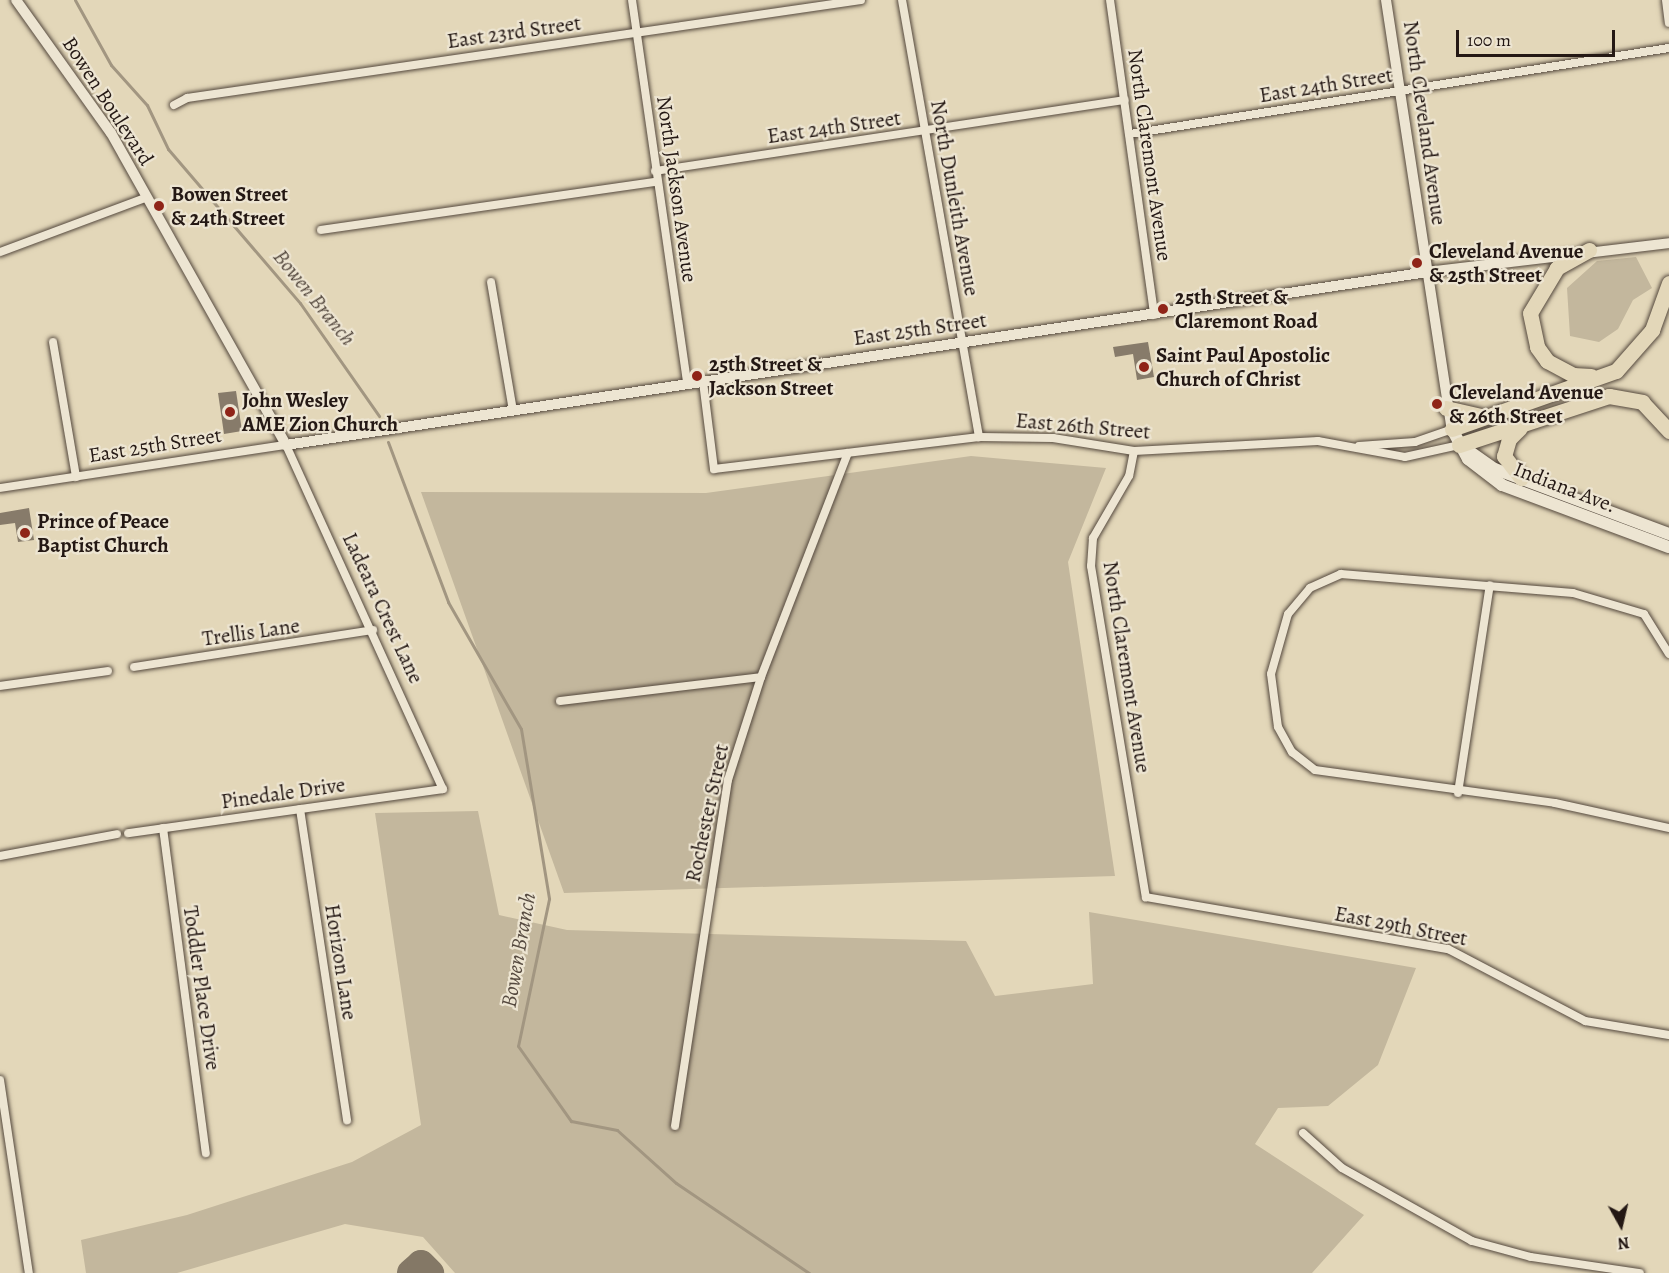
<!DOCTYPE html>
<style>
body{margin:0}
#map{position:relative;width:1669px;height:1273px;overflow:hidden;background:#e3d7b9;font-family:Alegreya,serif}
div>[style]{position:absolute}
.green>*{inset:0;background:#c3b79d}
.stream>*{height:3px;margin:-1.5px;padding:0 1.5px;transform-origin:1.5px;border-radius:1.5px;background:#a29681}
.taxiway>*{height:28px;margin:-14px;padding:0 14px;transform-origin:14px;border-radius:14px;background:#847866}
.building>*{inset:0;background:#877b6a}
.roads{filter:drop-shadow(0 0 2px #54483d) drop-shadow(0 0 2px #54483d)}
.minor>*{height:8px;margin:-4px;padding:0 4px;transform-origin:4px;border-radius:4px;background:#ede5d2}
.tertiary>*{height:10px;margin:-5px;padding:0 5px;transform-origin:5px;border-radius:5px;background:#ede5d2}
.secondary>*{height:12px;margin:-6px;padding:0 6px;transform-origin:6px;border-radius:6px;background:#ede5d2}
.motorway>*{height:15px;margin:-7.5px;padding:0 7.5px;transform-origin:7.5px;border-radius:7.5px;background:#e3d7b9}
.dots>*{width:16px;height:16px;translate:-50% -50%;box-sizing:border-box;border:3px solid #ede5d2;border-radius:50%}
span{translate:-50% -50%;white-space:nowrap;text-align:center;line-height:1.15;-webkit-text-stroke:4.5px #ede5d2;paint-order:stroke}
.street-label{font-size:21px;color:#241814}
.poi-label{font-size:21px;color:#241814;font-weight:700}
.left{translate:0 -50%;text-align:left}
.water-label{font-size:22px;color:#564a40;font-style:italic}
.north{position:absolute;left:1591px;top:1195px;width:60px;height:60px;-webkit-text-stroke:4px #ede5d2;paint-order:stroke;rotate:172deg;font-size:16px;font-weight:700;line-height:24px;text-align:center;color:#241814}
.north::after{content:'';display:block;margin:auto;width:21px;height:27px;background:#241814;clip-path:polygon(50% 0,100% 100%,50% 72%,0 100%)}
.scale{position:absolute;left:1456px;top:30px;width:159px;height:27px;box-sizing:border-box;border:3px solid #241814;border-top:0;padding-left:8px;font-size:18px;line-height:21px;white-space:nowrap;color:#241814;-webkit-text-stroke:4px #ede5d2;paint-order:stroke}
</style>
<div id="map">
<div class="green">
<div style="clip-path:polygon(1636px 257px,1652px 288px,1633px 300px,1618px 329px,1599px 342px,1570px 336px,1567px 288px,1597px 261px)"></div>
<div style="clip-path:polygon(971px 456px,1106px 468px,1068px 562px,1115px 876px,564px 893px,421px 492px,706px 493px)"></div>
<div style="clip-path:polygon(478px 811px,499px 915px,567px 930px,966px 941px,995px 996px,1093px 984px,1089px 912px,1416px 968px,1378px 1065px,1328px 1106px,1278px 1108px,1255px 1144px,1364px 1215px,1312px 1273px,455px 1273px,423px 1237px,345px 1224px,177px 1273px,86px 1273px,81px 1240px,187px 1215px,352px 1162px,421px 1125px,375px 813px)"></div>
</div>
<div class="stream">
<div style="left:75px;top:0;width:74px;rotate:61deg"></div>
<div style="left:111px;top:65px;width:54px;rotate:48deg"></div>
<div style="left:147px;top:105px;width:49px;rotate:64.5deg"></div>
<div style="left:168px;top:149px;width:203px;rotate:49.4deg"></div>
<div style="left:300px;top:303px;width:138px;rotate:55deg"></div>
<div style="left:388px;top:442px;width:171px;rotate:69.4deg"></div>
<div style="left:448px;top:602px;width:146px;rotate:60.1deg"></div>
<div style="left:521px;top:729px;width:172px;rotate:80.6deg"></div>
<div style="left:549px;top:899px;width:150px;rotate:101.9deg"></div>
<div style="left:518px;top:1046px;width:92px;rotate:54.8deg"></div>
<div style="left:571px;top:1121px;width:47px;rotate:11.1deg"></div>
<div style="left:617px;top:1130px;width:79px;rotate:41.9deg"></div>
<div style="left:676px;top:1183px;width:161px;rotate:34.1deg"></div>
</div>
<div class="taxiway">
<div style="left:411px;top:1273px;width:13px;rotate:-42deg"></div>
<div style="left:421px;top:1264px;width:13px;rotate:45deg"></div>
</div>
<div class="building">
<div style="clip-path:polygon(1148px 342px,1154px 377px,1137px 380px,1133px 354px,1115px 357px,1113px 347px)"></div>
<div style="clip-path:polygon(236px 391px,242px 431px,224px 434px,218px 393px)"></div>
<div style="clip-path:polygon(29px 508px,34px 540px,18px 542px,15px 523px,0 525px,0 513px)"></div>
</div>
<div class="roads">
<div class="minor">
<div style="left:632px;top:0;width:388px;rotate:81.8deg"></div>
<div style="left:902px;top:0;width:444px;rotate:80deg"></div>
<div style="left:1110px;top:0;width:318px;rotate:82deg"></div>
<div style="left:1666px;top:0;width:23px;rotate:83deg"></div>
<div style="left:174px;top:105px;width:15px;rotate:-28deg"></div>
<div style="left:187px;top:98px;width:681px;rotate:-8.27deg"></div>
<div style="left:1130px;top:134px;width:546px;rotate:-9.07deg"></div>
<div style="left:655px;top:171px;width:475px;rotate:-8.6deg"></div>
<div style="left:321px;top:230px;width:338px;rotate:-8.2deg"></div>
<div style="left:0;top:252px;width:155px;rotate:-20.4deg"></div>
<div style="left:491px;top:282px;width:131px;rotate:80.3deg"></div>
<div style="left:53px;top:342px;width:137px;rotate:80.3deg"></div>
<div style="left:703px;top:382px;width:88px;rotate:82.8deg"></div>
<div style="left:714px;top:469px;width:267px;rotate:-6.9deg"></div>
<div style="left:979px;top:437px;width:74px;rotate:0.8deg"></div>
<div style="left:1053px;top:438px;width:82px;rotate:9.1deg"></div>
<div style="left:1134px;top:451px;width:184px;rotate:-3.1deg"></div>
<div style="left:1318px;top:441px;width:88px;rotate:10.4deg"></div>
<div style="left:1405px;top:457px;width:55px;rotate:-12.5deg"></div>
<div style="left:1359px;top:446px;width:56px;rotate:-4.1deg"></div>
<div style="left:1415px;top:442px;width:39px;rotate:-19deg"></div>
<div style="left:1134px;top:451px;width:25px;rotate:101deg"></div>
<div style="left:1129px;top:476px;width:72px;rotate:120.1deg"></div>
<div style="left:1093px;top:538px;width:28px;rotate:94deg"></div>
<div style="left:1091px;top:566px;width:336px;rotate:80.6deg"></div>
<div style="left:1146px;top:897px;width:306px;rotate:9.8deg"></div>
<div style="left:1448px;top:949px;width:155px;rotate:27.7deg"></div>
<div style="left:1585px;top:1021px;width:85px;rotate:9.5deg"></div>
<div style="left:0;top:488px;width:289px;rotate:-8.6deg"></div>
<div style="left:286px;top:445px;width:378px;rotate:65.5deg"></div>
<div style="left:443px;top:789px;width:318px;rotate:172deg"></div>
<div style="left:1669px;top:654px;width:47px;rotate:-122deg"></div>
<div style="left:1644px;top:614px;width:74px;rotate:-163.5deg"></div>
<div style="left:1573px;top:593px;width:233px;rotate:-175.3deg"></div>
<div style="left:1341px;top:574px;width:34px;rotate:156deg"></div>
<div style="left:1310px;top:588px;width:34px;rotate:130deg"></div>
<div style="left:1288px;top:614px;width:62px;rotate:105.8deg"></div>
<div style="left:1271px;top:674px;width:53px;rotate:82.5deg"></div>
<div style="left:1278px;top:727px;width:29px;rotate:61deg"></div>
<div style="left:1292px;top:752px;width:29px;rotate:38deg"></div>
<div style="left:1315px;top:770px;width:242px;rotate:7.8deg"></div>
<div style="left:1555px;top:803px;width:117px;rotate:12.4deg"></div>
<div style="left:134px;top:667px;width:242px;rotate:-8.8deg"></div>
<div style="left:0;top:686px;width:109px;rotate:-7.9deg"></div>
<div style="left:560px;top:701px;width:202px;rotate:-6.8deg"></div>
<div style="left:1458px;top:793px;width:210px;rotate:-81.3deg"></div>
<div style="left:300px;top:809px;width:315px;rotate:81.4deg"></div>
<div style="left:163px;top:828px;width:328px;rotate:82.5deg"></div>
<div style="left:0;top:856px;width:119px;rotate:-10.6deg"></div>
<div style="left:0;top:1080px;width:195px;rotate:81.5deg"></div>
<div style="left:675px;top:1126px;width:350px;rotate:-81.3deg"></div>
<div style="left:728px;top:780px;width:108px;rotate:-72.2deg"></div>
<div style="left:761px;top:677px;width:240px;rotate:-68.8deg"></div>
<div style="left:1303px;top:1133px;width:52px;rotate:41.9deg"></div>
<div style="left:1342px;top:1168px;width:149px;rotate:29.3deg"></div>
<div style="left:1472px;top:1241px;width:61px;rotate:15.2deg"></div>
<div style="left:1531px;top:1257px;width:110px;rotate:8.4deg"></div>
</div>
<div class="tertiary">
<div style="left:16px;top:0;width:163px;rotate:54.5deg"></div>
<div style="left:111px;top:133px;width:358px;rotate:60.7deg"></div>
<div style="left:286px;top:445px;width:1154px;rotate:-8.62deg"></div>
<div style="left:1427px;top:272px;width:244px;rotate:-6.8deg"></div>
<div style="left:1386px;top:0;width:434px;rotate:81.3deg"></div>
</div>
<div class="secondary">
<div style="left:1452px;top:429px;width:34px;rotate:62deg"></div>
<div style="left:1468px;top:459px;width:43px;rotate:37.4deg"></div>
<div style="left:1502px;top:485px;width:178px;rotate:20.4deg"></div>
<div style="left:1463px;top:447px;width:39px;rotate:35deg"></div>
<div style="left:1495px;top:469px;width:186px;rotate:20.5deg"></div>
</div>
<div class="motorway">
<div style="left:1589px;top:250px;width:37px;rotate:151deg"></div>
<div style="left:1557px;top:268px;width:52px;rotate:121deg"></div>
<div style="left:1530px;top:313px;width:35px;rotate:78deg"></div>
<div style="left:1537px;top:347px;width:17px;rotate:54deg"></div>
<div style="left:1547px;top:361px;width:30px;rotate:28deg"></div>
<div style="left:1573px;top:375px;width:18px;rotate:3deg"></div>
<div style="left:1446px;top:408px;width:36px;rotate:13deg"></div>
<div style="left:1520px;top:428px;width:16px;rotate:135deg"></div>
<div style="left:1509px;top:439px;width:18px;rotate:106deg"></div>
<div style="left:1504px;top:456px;width:28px;rotate:52deg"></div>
<div style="left:1452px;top:429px;width:174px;rotate:-19.5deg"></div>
<div style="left:1616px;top:371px;width:55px;rotate:-48.7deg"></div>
<div style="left:1652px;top:330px;width:50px;rotate:-70.1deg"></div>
<div style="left:1459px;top:445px;width:158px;rotate:-18.1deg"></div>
<div style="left:1609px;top:396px;width:34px;rotate:10deg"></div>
<div style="left:1642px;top:402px;width:40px;rotate:47deg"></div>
</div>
</div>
<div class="dots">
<div style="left:159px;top:206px;background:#8f2418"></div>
<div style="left:1417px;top:263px;background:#8f2418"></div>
<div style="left:1163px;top:309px;background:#8f2418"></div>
<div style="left:1144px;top:367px;background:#8f2418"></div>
<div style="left:697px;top:376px;background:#8f2418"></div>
<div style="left:1437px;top:404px;background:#8f2418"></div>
<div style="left:230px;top:412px;background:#8f2418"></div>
<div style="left:25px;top:533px;background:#8f2418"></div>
</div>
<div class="street-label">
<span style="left:514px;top:32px;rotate:-8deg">East 23rd Street</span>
<span style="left:1326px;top:85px;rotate:-9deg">East 24th Street</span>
<span style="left:108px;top:101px;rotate:57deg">Bowen Boulevard</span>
<span style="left:1425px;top:123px;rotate:82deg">North Cleveland Avenue</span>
<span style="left:834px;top:127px;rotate:-8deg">East 24th Street</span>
<span style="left:1150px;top:155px;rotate:82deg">North Claremont Avenue</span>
<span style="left:677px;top:189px;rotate:82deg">North Jackson Avenue</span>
<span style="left:955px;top:198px;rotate:80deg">North Dunleith Avenue</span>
<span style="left:920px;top:329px;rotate:-8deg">East 25th Street</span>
<span style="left:1083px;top:426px;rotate:5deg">East 26th Street</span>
<span style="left:155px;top:445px;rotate:-9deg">East 25th Street</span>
<span style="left:1565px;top:487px;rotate:21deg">Indiana Ave.</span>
<span style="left:383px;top:608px;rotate:65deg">Ladeara Crest Lane</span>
<span style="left:251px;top:632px;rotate:-8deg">Trellis Lane</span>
<span style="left:1127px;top:667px;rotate:81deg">North Claremont Avenue</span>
<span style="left:283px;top:793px;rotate:-8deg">Pinedale Drive</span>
<span style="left:707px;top:813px;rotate:-78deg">Rochester Street</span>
<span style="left:1401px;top:926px;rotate:11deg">East 29th Street</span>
<span style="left:341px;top:962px;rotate:81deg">Horizon Lane</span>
<span style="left:202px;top:988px;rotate:82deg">Toddler Place Drive</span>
</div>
<div class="poi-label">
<span class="left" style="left:171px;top:206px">Bowen Street<br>&amp; 24th Street</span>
<span class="left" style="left:1429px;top:263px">Cleveland Avenue<br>&amp; 25th Street</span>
<span class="left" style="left:1175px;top:309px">25th Street &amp;<br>Claremont Road</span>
<span class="left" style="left:1156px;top:367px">Saint Paul Apostolic<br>Church of Christ</span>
<span class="left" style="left:709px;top:376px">25th Street &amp;<br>Jackson Street</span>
<span class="left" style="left:1449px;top:404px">Cleveland Avenue<br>&amp; 26th Street</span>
<span class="left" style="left:242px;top:412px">John Wesley<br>AME Zion Church</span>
<span class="left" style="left:37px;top:533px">Prince of Peace<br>Baptist Church</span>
</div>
<div class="water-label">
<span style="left:314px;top:298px;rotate:51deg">Bowen Branch</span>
<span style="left:519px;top:950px;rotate:-80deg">Bowen Branch</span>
</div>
<div class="north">N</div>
<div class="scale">100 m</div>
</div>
